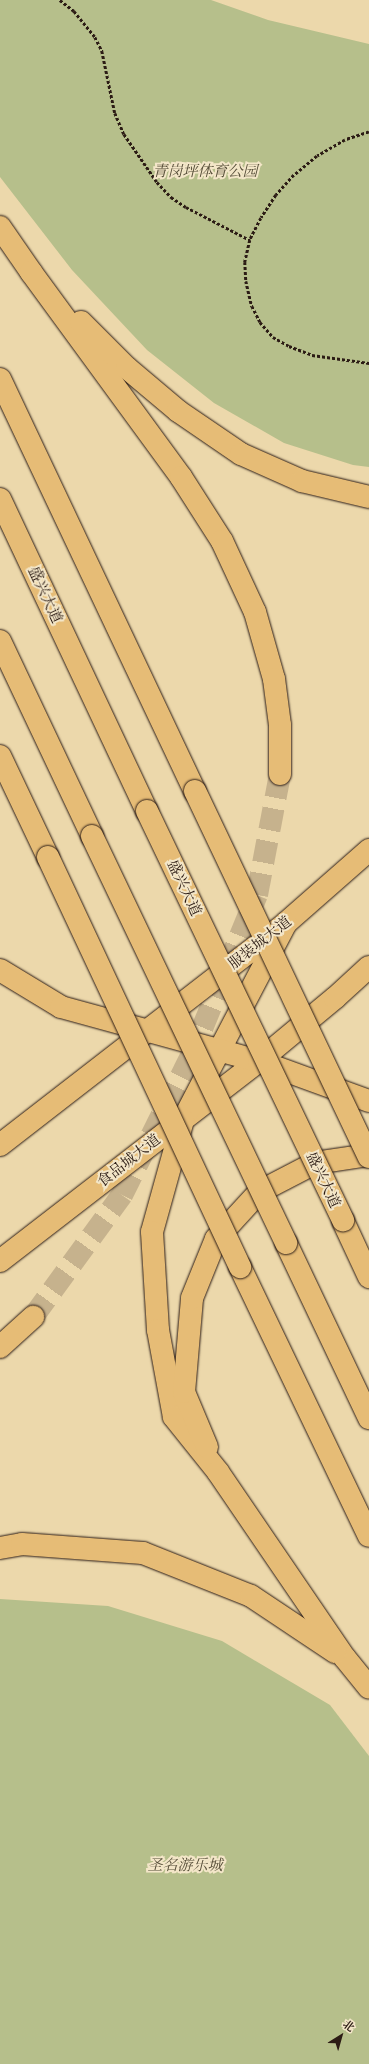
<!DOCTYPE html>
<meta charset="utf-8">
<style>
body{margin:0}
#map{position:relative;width:369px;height:2064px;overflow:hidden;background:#ecd8ab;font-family:"IM FELL Great Primer","Noto Serif SC",serif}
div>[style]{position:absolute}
.green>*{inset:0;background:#b6bf8b}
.trunk-tunnel>*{height:22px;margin-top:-11px;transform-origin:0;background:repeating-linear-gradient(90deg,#c6b28d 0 22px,transparent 0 33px)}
.path>*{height:2.5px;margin-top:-1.25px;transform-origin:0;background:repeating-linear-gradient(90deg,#2c1c15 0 3px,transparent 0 5px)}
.roads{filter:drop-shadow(0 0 1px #2c1c15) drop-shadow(0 0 1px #2c1c15)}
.primary>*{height:22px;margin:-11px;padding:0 11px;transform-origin:11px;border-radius:11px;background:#e6bc76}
.trunk>*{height:22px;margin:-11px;padding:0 11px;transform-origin:11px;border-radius:11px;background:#e6bc76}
.bridges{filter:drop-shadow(0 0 1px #2c1c15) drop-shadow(0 0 1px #2c1c15)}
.trunk-bridge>*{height:22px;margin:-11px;padding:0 11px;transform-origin:11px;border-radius:11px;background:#e6bc76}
span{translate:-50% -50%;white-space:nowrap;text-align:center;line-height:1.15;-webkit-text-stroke:4px #f3e6c8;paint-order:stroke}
.park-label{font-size:15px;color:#554d38;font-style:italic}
.street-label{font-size:15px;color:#2c1c15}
.north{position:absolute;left:321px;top:2016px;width:40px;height:40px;-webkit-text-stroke:3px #f3e6c8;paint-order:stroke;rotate:37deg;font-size:11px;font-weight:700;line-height:16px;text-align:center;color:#2c1c15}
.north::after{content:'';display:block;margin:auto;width:14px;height:18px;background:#2c1c15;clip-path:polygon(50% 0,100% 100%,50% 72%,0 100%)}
</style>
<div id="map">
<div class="green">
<div style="clip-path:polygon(0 0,211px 0,268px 20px,369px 44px,369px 467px,353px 465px,284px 443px,214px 403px,147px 350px,72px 270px,0 177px)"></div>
<div style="clip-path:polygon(0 1599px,108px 1606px,222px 1641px,330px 1705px,369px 1756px,369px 2064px,0 2064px)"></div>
</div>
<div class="trunk-tunnel">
<div style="left:33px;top:1317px;width:151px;rotate:-53.9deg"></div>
<div style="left:122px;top:1195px;width:153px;rotate:-63.6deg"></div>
<div style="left:190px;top:1058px;width:176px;rotate:-67.7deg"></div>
<div style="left:257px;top:895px;width:123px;rotate:-79.2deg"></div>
</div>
<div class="path">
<div style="left:60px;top:0;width:18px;rotate:38deg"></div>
<div style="left:74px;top:11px;width:33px;rotate:51deg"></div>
<div style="left:95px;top:37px;width:16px;rotate:63deg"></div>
<div style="left:102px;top:51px;width:63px;rotate:78.2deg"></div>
<div style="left:115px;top:113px;width:23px;rotate:67deg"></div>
<div style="left:124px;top:134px;width:58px;rotate:55.5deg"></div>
<div style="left:157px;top:182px;width:21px;rotate:47deg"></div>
<div style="left:171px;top:197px;width:18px;rotate:34deg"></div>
<div style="left:186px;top:207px;width:72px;rotate:27.3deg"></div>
<div style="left:369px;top:132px;width:25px;rotate:162deg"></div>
<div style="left:345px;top:140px;width:32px;rotate:150deg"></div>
<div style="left:317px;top:156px;width:30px;rotate:140deg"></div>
<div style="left:294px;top:175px;width:27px;rotate:132deg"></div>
<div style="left:276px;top:195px;width:27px;rotate:123deg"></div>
<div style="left:261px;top:218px;width:25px;rotate:117deg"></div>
<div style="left:250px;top:240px;width:23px;rotate:103deg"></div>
<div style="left:245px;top:262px;width:19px;rotate:87deg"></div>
<div style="left:246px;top:281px;width:26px;rotate:77deg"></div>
<div style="left:252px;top:306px;width:18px;rotate:63deg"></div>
<div style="left:260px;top:322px;width:20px;rotate:49deg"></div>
<div style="left:273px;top:337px;width:18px;rotate:29deg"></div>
<div style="left:289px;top:346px;width:25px;rotate:21deg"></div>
<div style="left:312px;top:355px;width:58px;rotate:8deg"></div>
</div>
<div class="roads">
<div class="primary">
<div style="left:0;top:1145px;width:362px;rotate:-37.8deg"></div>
<div style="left:286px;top:923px;width:111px;rotate:-41.3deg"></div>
<div style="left:0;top:1261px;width:327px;rotate:-37.7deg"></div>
<div style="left:259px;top:1061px;width:99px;rotate:-39.7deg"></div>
<div style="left:335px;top:998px;width:46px;rotate:-42.4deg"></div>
</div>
<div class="trunk">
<div style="left:0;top:227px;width:55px;rotate:55.4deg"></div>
<div style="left:31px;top:272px;width:254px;rotate:53.8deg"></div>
<div style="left:181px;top:477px;width:76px;rotate:57.4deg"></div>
<div style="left:222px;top:541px;width:78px;rotate:65.1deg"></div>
<div style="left:255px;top:612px;width:70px;rotate:74.2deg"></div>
<div style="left:274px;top:679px;width:46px;rotate:82.6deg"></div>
<div style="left:280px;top:725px;width:49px;rotate:90deg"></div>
<div style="left:81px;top:322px;width:65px;rotate:45deg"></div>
<div style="left:127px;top:368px;width:67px;rotate:40.1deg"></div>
<div style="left:178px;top:411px;width:76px;rotate:34.3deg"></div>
<div style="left:241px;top:454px;width:67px;rotate:23.9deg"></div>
<div style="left:302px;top:481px;width:69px;rotate:13.4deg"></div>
<div style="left:0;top:379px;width:456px;rotate:64.7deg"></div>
<div style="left:0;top:499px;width:345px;rotate:64.8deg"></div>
<div style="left:0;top:641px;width:216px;rotate:64.7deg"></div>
<div style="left:0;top:756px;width:112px;rotate:64.6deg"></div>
<div style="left:286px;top:923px;width:222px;rotate:117.6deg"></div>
<div style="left:183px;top:1120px;width:116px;rotate:105.5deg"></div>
<div style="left:152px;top:1232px;width:98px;rotate:86.5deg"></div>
<div style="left:158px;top:1330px;width:88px;rotate:79.6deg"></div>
<div style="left:174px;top:1417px;width:70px;rotate:51.3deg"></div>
<div style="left:218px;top:1472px;width:225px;rotate:55.7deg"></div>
<div style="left:345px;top:1658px;width:38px;rotate:51deg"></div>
<div style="left:0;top:970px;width:71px;rotate:31.2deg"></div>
<div style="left:61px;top:1007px;width:205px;rotate:15.3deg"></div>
<div style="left:259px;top:1061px;width:117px;rotate:20deg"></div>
<div style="left:343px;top:1221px;width:62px;rotate:65.1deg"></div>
<div style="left:286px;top:1243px;width:194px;rotate:64.6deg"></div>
<div style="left:240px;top:1267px;width:298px;rotate:64.4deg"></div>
<div style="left:0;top:1347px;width:45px;rotate:-42.3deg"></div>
<div style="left:207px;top:1447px;width:60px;rotate:-112.7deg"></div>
<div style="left:184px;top:1392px;width:94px;rotate:-85.1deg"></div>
<div style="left:192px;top:1298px;width:64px;rotate:-67.9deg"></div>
<div style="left:216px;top:1239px;width:64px;rotate:-47.5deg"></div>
<div style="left:259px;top:1192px;width:63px;rotate:-27.4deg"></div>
<div style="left:315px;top:1163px;width:55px;rotate:-8.4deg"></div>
<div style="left:0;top:1548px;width:22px;rotate:-10deg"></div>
<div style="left:22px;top:1544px;width:121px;rotate:4.3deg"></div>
<div style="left:143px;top:1553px;width:116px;rotate:21.7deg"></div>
<div style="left:251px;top:1596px;width:101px;rotate:33.7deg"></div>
</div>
</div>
<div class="bridges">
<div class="trunk-bridge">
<div style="left:195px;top:791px;width:405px;rotate:64.6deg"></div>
<div style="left:147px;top:811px;width:454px;rotate:64.4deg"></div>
<div style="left:92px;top:836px;width:451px;rotate:64.5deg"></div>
<div style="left:48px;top:857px;width:453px;rotate:64.9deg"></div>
</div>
</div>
<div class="park-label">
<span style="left:205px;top:172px">青岗坪体育公园</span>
<span style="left:185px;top:1866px">圣名游乐城</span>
</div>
<div class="street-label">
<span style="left:45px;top:595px;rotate:65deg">盛兴大道</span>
<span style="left:184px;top:888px;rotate:65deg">盛兴大道</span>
<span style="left:260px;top:943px;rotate:-38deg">服装城大道</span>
<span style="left:129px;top:1161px;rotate:-38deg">食品城大道</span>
<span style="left:323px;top:1180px;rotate:65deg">盛兴大道</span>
</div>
<div class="north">北</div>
</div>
